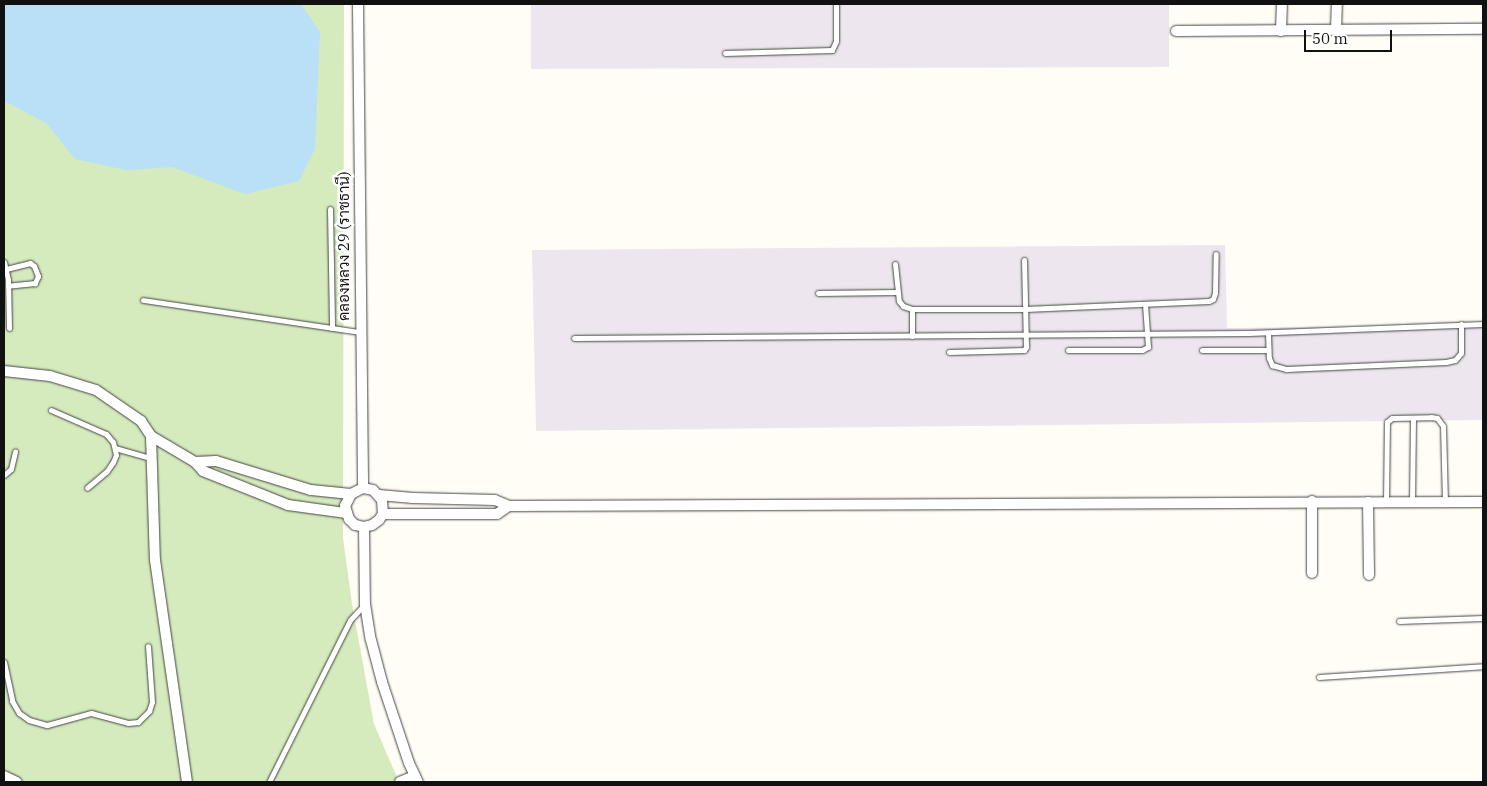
<!DOCTYPE html>
<meta charset="utf-8">
<style>
body{margin:0}
#map{position:relative;width:1487px;height:786px;overflow:hidden;background:#fffdf5;font-family:"IBM Plex Serif",Sarabun,serif}
div>[style]{position:absolute}
.industrial>*{inset:0;background:#eee6ef}
.green>*{inset:0;background:#d5ebbd}
.water>*{inset:0;background:#b9e0f7}
.roads{filter:drop-shadow(0 0 1px #444) drop-shadow(0 0 1px #444)}
.lane>*{height:5px;margin:-2.5px;padding:0 2.5px;transform-origin:2.5px;border-radius:2.5px;background:#fff}
.street>*{height:10px;margin:-5px;padding:0 5px;transform-origin:5px;border-radius:5px;background:#fff}
span{translate:-50% -50%;white-space:nowrap;text-align:center;line-height:1.15;-webkit-text-stroke:5px #fff;paint-order:stroke}
.street-label{font-size:15px;color:#111}
.frame{position:absolute;inset:0;border:5px solid #111;pointer-events:none}
.scale{position:absolute;left:1304px;top:30px;width:88px;height:22px;box-sizing:border-box;border:2px solid #111;border-top:0;padding-left:6px;font-size:15px;line-height:18px;white-space:nowrap;color:#111;-webkit-text-stroke:4px #fff;paint-order:stroke}
</style>
<div id="map">
<div class="industrial">
<div style="clip-path:polygon(531px 4px,1169px 4px,1169px 67px,531px 69px)"></div>
<div style="clip-path:polygon(1225px 245px,1227px 328px,1483px 326px,1483px 420px,536px 431px,532px 250px)"></div>
</div>
<div class="green">
<div style="clip-path:polygon(4px 4px,344px 4px,343px 538px,352px 604px,374px 724px,399px 782px,4px 782px)"></div>
</div>
<div class="water">
<div style="clip-path:polygon(4px 4px,301px 4px,320px 32px,315px 149px,299px 181px,245px 194px,172px 167px,126px 170px,75px 159px,46px 123px,4px 101px)"></div>
</div>
<div class="roads">
<div class="lane">
<div style="left:725px;top:53px;width:107px;rotate:-1.6deg"></div>
<div style="left:832px;top:50px;width:10px;rotate:-66deg"></div>
<div style="left:836px;top:41px;width:37px;rotate:-90deg"></div>
<div style="left:330px;top:209px;width:119px;rotate:89deg"></div>
<div style="left:4px;top:262px;width:18px;rotate:77deg"></div>
<div style="left:8px;top:280px;width:48px;rotate:88.8deg"></div>
<div style="left:895px;top:264px;width:37px;rotate:84deg"></div>
<div style="left:899px;top:301px;width:6px;rotate:51deg"></div>
<div style="left:903px;top:306px;width:9px;rotate:18deg"></div>
<div style="left:912px;top:309px;width:113px"></div>
<div style="left:1025px;top:309px;width:184px;rotate:-2.5deg"></div>
<div style="left:1209px;top:301px;width:4px;rotate:-27deg"></div>
<div style="left:1213px;top:299px;width:6px;rotate:-72deg"></div>
<div style="left:1215px;top:293px;width:39px;rotate:-89deg"></div>
<div style="left:6px;top:269px;width:25px;rotate:-14deg"></div>
<div style="left:30px;top:263px;width:5px;rotate:37deg"></div>
<div style="left:34px;top:266px;width:11px;rotate:68deg"></div>
<div style="left:38px;top:276px;width:8px;rotate:113deg"></div>
<div style="left:35px;top:283px;width:27px;rotate:174deg"></div>
<div style="left:818px;top:293px;width:79px;rotate:-0.7deg"></div>
<div style="left:143px;top:300px;width:219px;rotate:8.4deg"></div>
<div style="left:912px;top:309px;width:27px;rotate:90deg"></div>
<div style="left:1268px;top:333px;width:25px;rotate:88deg"></div>
<div style="left:1269px;top:358px;width:8px;rotate:67deg"></div>
<div style="left:1272px;top:365px;width:15px;rotate:16deg"></div>
<div style="left:1286px;top:369px;width:160px;rotate:-2.5deg"></div>
<div style="left:1446px;top:362px;width:9px;rotate:-13deg"></div>
<div style="left:1455px;top:360px;width:9px;rotate:-49deg"></div>
<div style="left:1461px;top:353px;width:29px;rotate:-90deg"></div>
<div style="left:574px;top:338px;width:675px;rotate:-0.42deg"></div>
<div style="left:1249px;top:333px;width:234px;rotate:-2.2deg"></div>
<div style="left:1068px;top:350px;width:74px"></div>
<div style="left:1142px;top:350px;width:7px;rotate:-27deg"></div>
<div style="left:1148px;top:347px;width:43px;rotate:-94deg"></div>
<div style="left:1202px;top:350px;width:66px"></div>
<div style="left:949px;top:352px;width:75px;rotate:-1.5deg"></div>
<div style="left:1024px;top:350px;width:4px;rotate:-56deg"></div>
<div style="left:1026px;top:347px;width:87px;rotate:-91.3deg"></div>
<div style="left:51px;top:410px;width:60px;rotate:23.6deg"></div>
<div style="left:106px;top:434px;width:11px;rotate:49deg"></div>
<div style="left:113px;top:442px;width:13px;rotate:77deg"></div>
<div style="left:116px;top:455px;width:8px;rotate:113deg"></div>
<div style="left:113px;top:462px;width:11px;rotate:124deg"></div>
<div style="left:107px;top:471px;width:26px;rotate:140deg"></div>
<div style="left:115px;top:448px;width:37px;rotate:16deg"></div>
<div style="left:4px;top:475px;width:9px;rotate:-41deg"></div>
<div style="left:11px;top:469px;width:18px;rotate:-77deg"></div>
<div style="left:1386px;top:502px;width:80px;rotate:-89.3deg"></div>
<div style="left:1387px;top:422px;width:6px;rotate:-39deg"></div>
<div style="left:1392px;top:418px;width:39px;rotate:-1deg"></div>
<div style="left:1431px;top:417px;width:6px;rotate:9deg"></div>
<div style="left:1437px;top:418px;width:10px;rotate:53deg"></div>
<div style="left:1443px;top:426px;width:76px;rotate:88.5deg"></div>
<div style="left:1412px;top:502px;width:84px;rotate:-89.3deg"></div>
<div style="left:1399px;top:621px;width:84px;rotate:-2deg"></div>
<div style="left:4px;top:662px;width:40px;rotate:78deg"></div>
<div style="left:12px;top:701px;width:14px;rotate:60deg"></div>
<div style="left:19px;top:713px;width:12px;rotate:35deg"></div>
<div style="left:29px;top:720px;width:19px;rotate:16deg"></div>
<div style="left:47px;top:725px;width:46px;rotate:-15.3deg"></div>
<div style="left:91px;top:713px;width:38px;rotate:15deg"></div>
<div style="left:128px;top:723px;width:10px;rotate:-6deg"></div>
<div style="left:138px;top:722px;width:16px;rotate:-45deg"></div>
<div style="left:149px;top:711px;width:9px;rotate:-72deg"></div>
<div style="left:152px;top:702px;width:56px;rotate:-94.1deg"></div>
<div style="left:1319px;top:677px;width:164px;rotate:-3.8deg"></div>
<div style="left:269px;top:782px;width:181px;rotate:-63.4deg"></div>
<div style="left:350px;top:620px;width:21px;rotate:-47deg"></div>
</div>
<div class="street">
<div style="left:358px;top:4px;width:484px;rotate:89.4deg"></div>
<div style="left:1336px;top:29px;width:25px;rotate:-88deg"></div>
<div style="left:1176px;top:31px;width:307px;rotate:-0.4deg"></div>
<div style="left:1281px;top:31px;width:27px;rotate:-88deg"></div>
<div style="left:4px;top:371px;width:46px;rotate:6.2deg"></div>
<div style="left:50px;top:376px;width:48px;rotate:16.9deg"></div>
<div style="left:96px;top:390px;width:55px;rotate:34.6deg"></div>
<div style="left:141px;top:421px;width:18px;rotate:56deg"></div>
<div style="left:151px;top:436px;width:51px;rotate:30.6deg"></div>
<div style="left:195px;top:462px;width:12px;rotate:48deg"></div>
<div style="left:203px;top:471px;width:92px;rotate:21.8deg"></div>
<div style="left:288px;top:505px;width:59px;rotate:7.9deg"></div>
<div style="left:151px;top:436px;width:124px;rotate:88.2deg"></div>
<div style="left:155px;top:560px;width:224px;rotate:81.8deg"></div>
<div style="left:195px;top:462px;width:21px;rotate:-3deg"></div>
<div style="left:216px;top:461px;width:99px;rotate:17deg"></div>
<div style="left:311px;top:490px;width:40px;rotate:5.7deg"></div>
<div style="left:351px;top:494px;width:13px;rotate:-27deg"></div>
<div style="left:363px;top:488px;width:10px;rotate:11deg"></div>
<div style="left:373px;top:490px;width:13px;rotate:48deg"></div>
<div style="left:382px;top:500px;width:14px;rotate:86deg"></div>
<div style="left:383px;top:514px;width:7px;rotate:124deg"></div>
<div style="left:379px;top:520px;width:9px;rotate:144deg"></div>
<div style="left:372px;top:525px;width:8px;rotate:166deg"></div>
<div style="left:364px;top:527px;width:9px;rotate:-167deg"></div>
<div style="left:355px;top:525px;width:8px;rotate:-135deg"></div>
<div style="left:349px;top:519px;width:14px;rotate:-107deg"></div>
<div style="left:345px;top:506px;width:13px;rotate:-63deg"></div>
<div style="left:379px;top:495px;width:34px;rotate:5deg"></div>
<div style="left:413px;top:498px;width:82px;rotate:1.4deg"></div>
<div style="left:495px;top:500px;width:15px;rotate:23deg"></div>
<div style="left:509px;top:506px;width:974px;rotate:-0.24deg"></div>
<div style="left:1368px;top:502px;width:73px;rotate:89.2deg"></div>
<div style="left:383px;top:514px;width:114px"></div>
<div style="left:497px;top:514px;width:14px;rotate:-34deg"></div>
<div style="left:364px;top:527px;width:77px;rotate:89.3deg"></div>
<div style="left:365px;top:604px;width:36px;rotate:81deg"></div>
<div style="left:371px;top:640px;width:43px;rotate:75.3deg"></div>
<div style="left:382px;top:682px;width:85px;rotate:71.6deg"></div>
<div style="left:409px;top:763px;width:21px;rotate:65deg"></div>
<div style="left:1312px;top:573px;width:72px;rotate:-90deg"></div>
<div style="left:4px;top:776px;width:14px;rotate:25deg"></div>
<div style="left:400px;top:782px;width:16px;rotate:-22deg"></div>
</div>
</div>
<div class="street-label">
<span style="left:344px;top:246px;rotate:-90deg">คลองหลวง 29 (ราชธานี)</span>
</div>
<div class="frame"></div>
<div class="scale">50 m</div>
</div>
